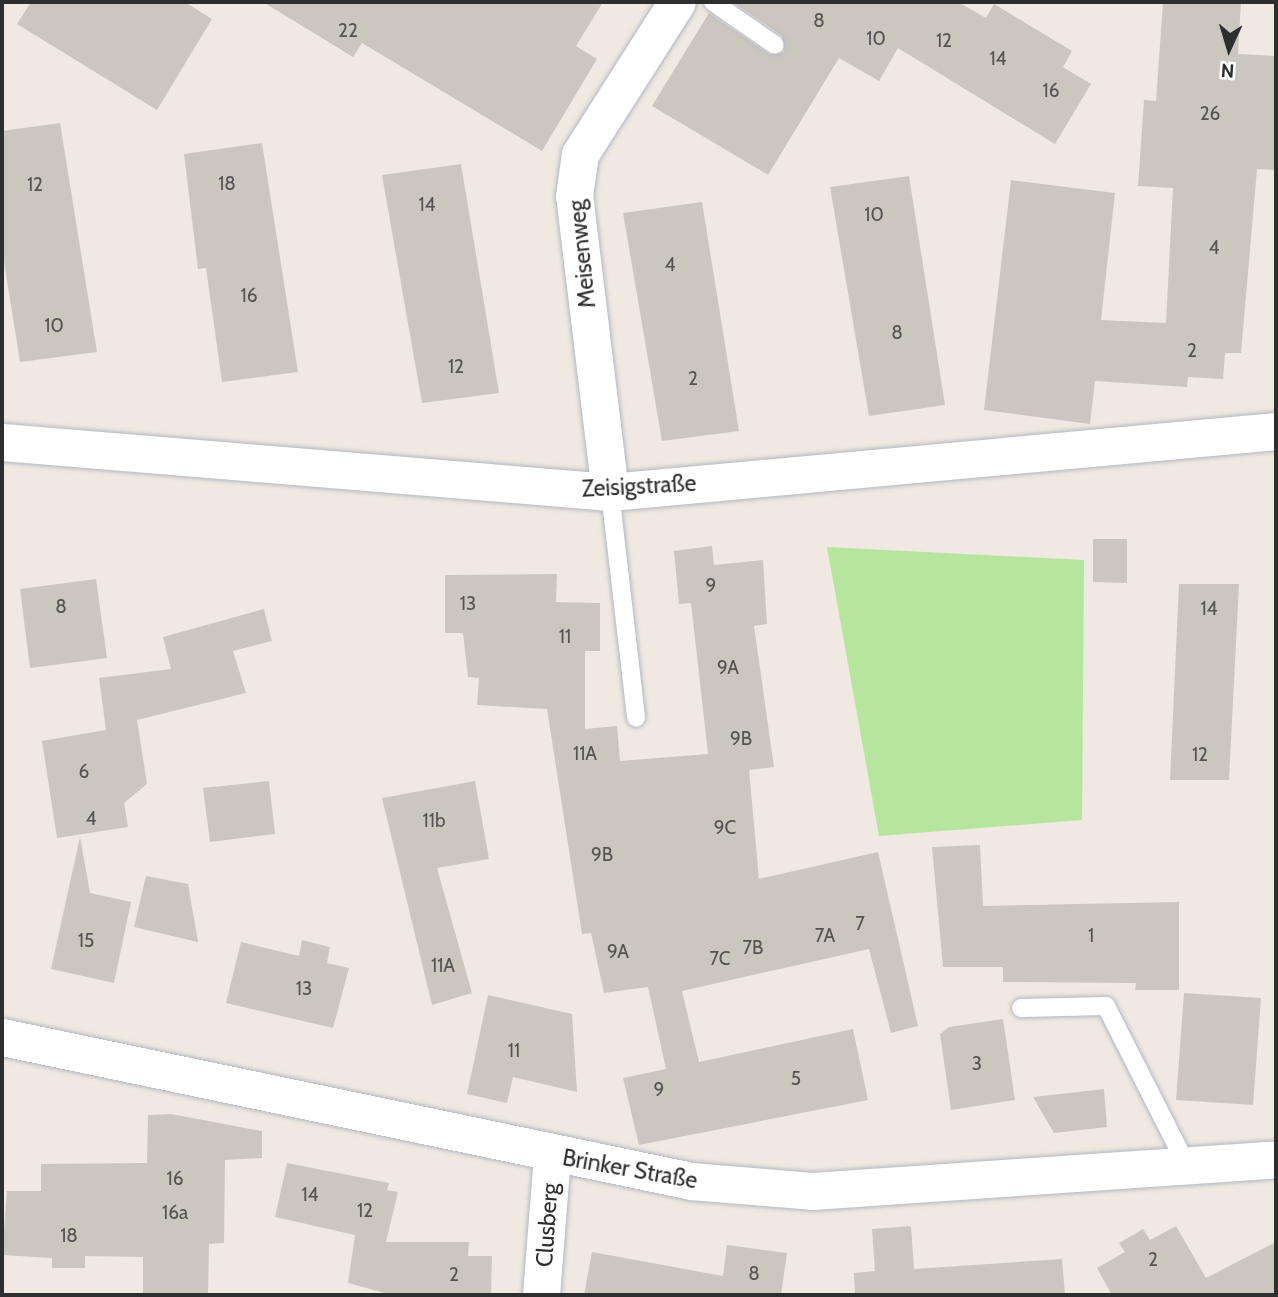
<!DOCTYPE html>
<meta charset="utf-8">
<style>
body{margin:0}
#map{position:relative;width:1278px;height:1297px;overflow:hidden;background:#efe9e1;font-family:Cabin,sans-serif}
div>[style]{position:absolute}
.green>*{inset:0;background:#b6e59e}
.building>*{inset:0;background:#cbc7bf}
.roads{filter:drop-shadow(0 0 2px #b4b7c1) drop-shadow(0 0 2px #b4b7c1)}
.service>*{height:18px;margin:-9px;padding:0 9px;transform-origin:9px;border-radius:9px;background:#fff}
.minor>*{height:37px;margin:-18.5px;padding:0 18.5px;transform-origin:18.5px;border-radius:18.5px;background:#fff}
span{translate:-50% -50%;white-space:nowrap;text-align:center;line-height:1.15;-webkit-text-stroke:7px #fff;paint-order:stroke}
.number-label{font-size:19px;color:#555452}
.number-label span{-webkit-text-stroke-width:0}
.street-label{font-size:23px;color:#2e2e2e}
.frame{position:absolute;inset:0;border:4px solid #2e2e2e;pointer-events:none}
.north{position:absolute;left:1194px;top:14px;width:70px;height:70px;-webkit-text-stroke:5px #fff;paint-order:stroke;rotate:184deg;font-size:19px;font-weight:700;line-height:28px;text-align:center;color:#2e2e2e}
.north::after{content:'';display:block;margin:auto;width:24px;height:32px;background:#2e2e2e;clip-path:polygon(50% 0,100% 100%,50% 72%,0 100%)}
</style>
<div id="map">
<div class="green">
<div style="clip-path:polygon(827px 547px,1084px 560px,1082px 820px,879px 836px)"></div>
</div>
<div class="building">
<div style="clip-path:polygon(31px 2px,185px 2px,212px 19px,157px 110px,17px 24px)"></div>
<div style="clip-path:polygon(263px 2px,603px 2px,576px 46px,597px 59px,542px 151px,362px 43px,353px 57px)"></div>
<div style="clip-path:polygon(733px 2px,958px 2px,986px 18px,994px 4px,1072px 51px,1063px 67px,1091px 84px,1055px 144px,898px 48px,879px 81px,839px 58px,768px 175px,652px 106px,709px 13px,769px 54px,784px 52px,782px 36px)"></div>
<div style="clip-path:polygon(1163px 2px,1241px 2px,1238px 54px,1276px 56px,1276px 170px,1257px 169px,1241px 353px,1225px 353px,1223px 379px,1188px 377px,1187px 387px,1095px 381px,1090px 424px,984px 410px,1011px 180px,1115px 193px,1101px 320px,1166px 323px,1173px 188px,1138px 186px,1144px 100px,1156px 101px)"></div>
<div style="clip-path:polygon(60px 123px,97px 352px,20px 362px,2px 249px,2px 131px)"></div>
<div style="clip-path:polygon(262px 143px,298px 372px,222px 382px,206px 268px,198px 269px,184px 154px)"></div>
<div style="clip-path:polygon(461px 164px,499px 393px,422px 403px,382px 175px)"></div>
<div style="clip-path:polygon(909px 176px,945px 405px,869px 416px,830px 187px)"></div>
<div style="clip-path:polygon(702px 202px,739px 431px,662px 441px,623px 213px)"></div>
<div style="clip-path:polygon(1093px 539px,1127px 539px,1127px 583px,1093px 582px)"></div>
<div style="clip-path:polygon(712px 546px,714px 565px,763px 560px,767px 624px,754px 626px,774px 767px,749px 770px,759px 879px,878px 852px,918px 1026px,891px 1033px,869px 949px,682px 991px,699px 1062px,853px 1029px,868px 1100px,639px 1145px,623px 1078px,666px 1069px,648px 987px,604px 993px,591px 933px,582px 934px,547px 709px,477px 705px,479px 678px,468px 677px,463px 633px,445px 633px,445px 575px,557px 574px,556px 602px,600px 603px,600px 651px,585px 651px,585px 729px,617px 726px,620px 761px,708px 754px,691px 603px,679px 604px,674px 551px)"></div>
<div style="clip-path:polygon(96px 579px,107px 658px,30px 668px,20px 589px)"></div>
<div style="clip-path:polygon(1179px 584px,1239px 584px,1229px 780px,1170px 780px)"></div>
<div style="clip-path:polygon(264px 609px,272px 641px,233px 651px,246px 693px,137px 720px,147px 784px,124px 803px,128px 827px,57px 838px,42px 741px,106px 730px,99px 678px,171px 669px,163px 637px)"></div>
<div style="clip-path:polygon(269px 781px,275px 834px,210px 842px,203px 788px)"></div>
<div style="clip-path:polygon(475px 781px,489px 859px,437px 868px,472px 993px,432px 1005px,382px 798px)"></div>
<div style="clip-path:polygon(80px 837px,90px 893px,131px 902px,114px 983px,51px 969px)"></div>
<div style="clip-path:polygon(980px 845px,983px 906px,1179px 902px,1179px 990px,1135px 990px,1136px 983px,1003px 982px,1003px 967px,943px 967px,932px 847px)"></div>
<div style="clip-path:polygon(146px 876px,188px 884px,198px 942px,134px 927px)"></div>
<div style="clip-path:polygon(302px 940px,330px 947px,327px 963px,349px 968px,333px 1028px,226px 1003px,241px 942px,299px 956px)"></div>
<div style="clip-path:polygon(1184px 993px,1261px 998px,1253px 1105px,1176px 1100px)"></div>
<div style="clip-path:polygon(488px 995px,572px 1014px,577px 1092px,513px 1077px,507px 1103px,467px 1094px)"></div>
<div style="clip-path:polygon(1003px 1019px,1015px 1100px,951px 1110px,940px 1034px,949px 1027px)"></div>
<div style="clip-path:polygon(1104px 1089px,1107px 1127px,1054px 1133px,1033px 1097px)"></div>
<div style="clip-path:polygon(171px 1114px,262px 1131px,262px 1158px,225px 1160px,224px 1243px,209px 1244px,208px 1295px,143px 1295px,143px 1257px,85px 1256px,85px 1268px,52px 1268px,52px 1258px,2px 1255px,7px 1191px,41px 1191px,41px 1164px,147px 1163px,148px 1115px)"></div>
<div style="clip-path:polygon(287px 1163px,389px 1183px,387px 1190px,398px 1192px,386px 1242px,469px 1242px,468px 1256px,492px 1256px,491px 1295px,392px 1295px,348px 1283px,355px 1235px,275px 1217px)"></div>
<div style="clip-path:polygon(911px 1226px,914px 1269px,1062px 1259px,1065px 1295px,855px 1295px,854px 1273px,875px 1271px,872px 1229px)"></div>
<div style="clip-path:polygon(1176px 1226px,1206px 1278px,1276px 1242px,1276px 1295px,1112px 1295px,1097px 1268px,1125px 1252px,1119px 1243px,1143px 1229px,1150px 1240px)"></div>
<div style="clip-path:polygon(727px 1245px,787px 1253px,781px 1295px,584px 1295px,592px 1252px,723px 1276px)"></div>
</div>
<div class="roads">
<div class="service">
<div style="left:713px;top:2px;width:75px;rotate:34.7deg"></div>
<div style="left:610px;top:492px;width:227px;rotate:83.4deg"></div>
<div style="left:1021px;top:1008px;width:85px;rotate:-1.3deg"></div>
<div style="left:1106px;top:1006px;width:175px;rotate:63.1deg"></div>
</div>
<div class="minor">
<div style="left:2px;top:442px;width:610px;rotate:4.7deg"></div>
<div style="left:610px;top:492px;width:669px;rotate:-5.23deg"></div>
<div style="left:610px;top:492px;width:298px;rotate:-96.9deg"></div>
<div style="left:574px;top:196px;width:42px;rotate:-81.9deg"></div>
<div style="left:580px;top:154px;width:180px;rotate:-57.5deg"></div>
<div style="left:2px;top:1037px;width:704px;rotate:11.8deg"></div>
<div style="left:691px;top:1181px;width:121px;rotate:4.7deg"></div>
<div style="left:812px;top:1191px;width:459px;rotate:-3.9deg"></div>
<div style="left:541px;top:1295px;width:140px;rotate:-85.5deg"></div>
</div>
</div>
<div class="number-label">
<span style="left:819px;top:21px">8</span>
<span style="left:348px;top:31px">22</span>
<span style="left:876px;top:39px">10</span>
<span style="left:944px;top:41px">12</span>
<span style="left:998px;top:59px">14</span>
<span style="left:1051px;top:91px">16</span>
<span style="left:1210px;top:114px">26</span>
<span style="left:227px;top:184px">18</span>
<span style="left:35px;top:185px">12</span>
<span style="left:427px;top:205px">14</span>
<span style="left:874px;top:215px">10</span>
<span style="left:1214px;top:248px">4</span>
<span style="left:670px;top:265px">4</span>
<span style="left:249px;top:296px">16</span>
<span style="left:54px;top:326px">10</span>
<span style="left:897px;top:333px">8</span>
<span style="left:1192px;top:351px">2</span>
<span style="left:456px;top:367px">12</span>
<span style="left:693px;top:379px">2</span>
<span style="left:711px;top:586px">9</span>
<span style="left:468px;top:604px">13</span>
<span style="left:61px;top:607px">8</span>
<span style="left:1209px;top:609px">14</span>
<span style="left:565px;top:637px">11</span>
<span style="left:728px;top:668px">9A</span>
<span style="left:741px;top:739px">9B</span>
<span style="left:585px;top:754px">11A</span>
<span style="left:1200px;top:755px">12</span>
<span style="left:84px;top:772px">6</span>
<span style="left:91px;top:819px">4</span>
<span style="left:434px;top:821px">11b</span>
<span style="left:725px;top:828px">9C</span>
<span style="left:602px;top:855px">9B</span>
<span style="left:860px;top:924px">7</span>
<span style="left:825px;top:936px">7A</span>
<span style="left:1091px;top:936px">1</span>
<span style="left:86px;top:941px">15</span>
<span style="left:753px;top:948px">7B</span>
<span style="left:618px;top:952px">9A</span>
<span style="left:720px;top:959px">7C</span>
<span style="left:443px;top:966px">11A</span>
<span style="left:304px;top:989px">13</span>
<span style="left:514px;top:1051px">11</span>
<span style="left:977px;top:1064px">3</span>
<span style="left:796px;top:1079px">5</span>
<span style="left:659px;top:1090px">9</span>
<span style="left:175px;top:1179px">16</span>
<span style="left:310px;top:1195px">14</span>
<span style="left:365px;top:1211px">12</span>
<span style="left:175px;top:1213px">16a</span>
<span style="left:69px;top:1236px">18</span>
<span style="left:1153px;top:1260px">2</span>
<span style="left:754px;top:1274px">8</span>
<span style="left:454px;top:1275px">2</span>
</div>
<div class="street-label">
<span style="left:582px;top:254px;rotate:-96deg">Meisenweg</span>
<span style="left:639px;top:486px;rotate:-3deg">Zeisigstraße</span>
<span style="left:630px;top:1169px;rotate:10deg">Brinker Straße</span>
<span style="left:547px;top:1225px;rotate:-86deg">Clusberg</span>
</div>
<div class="frame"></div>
<div class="north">N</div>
</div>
